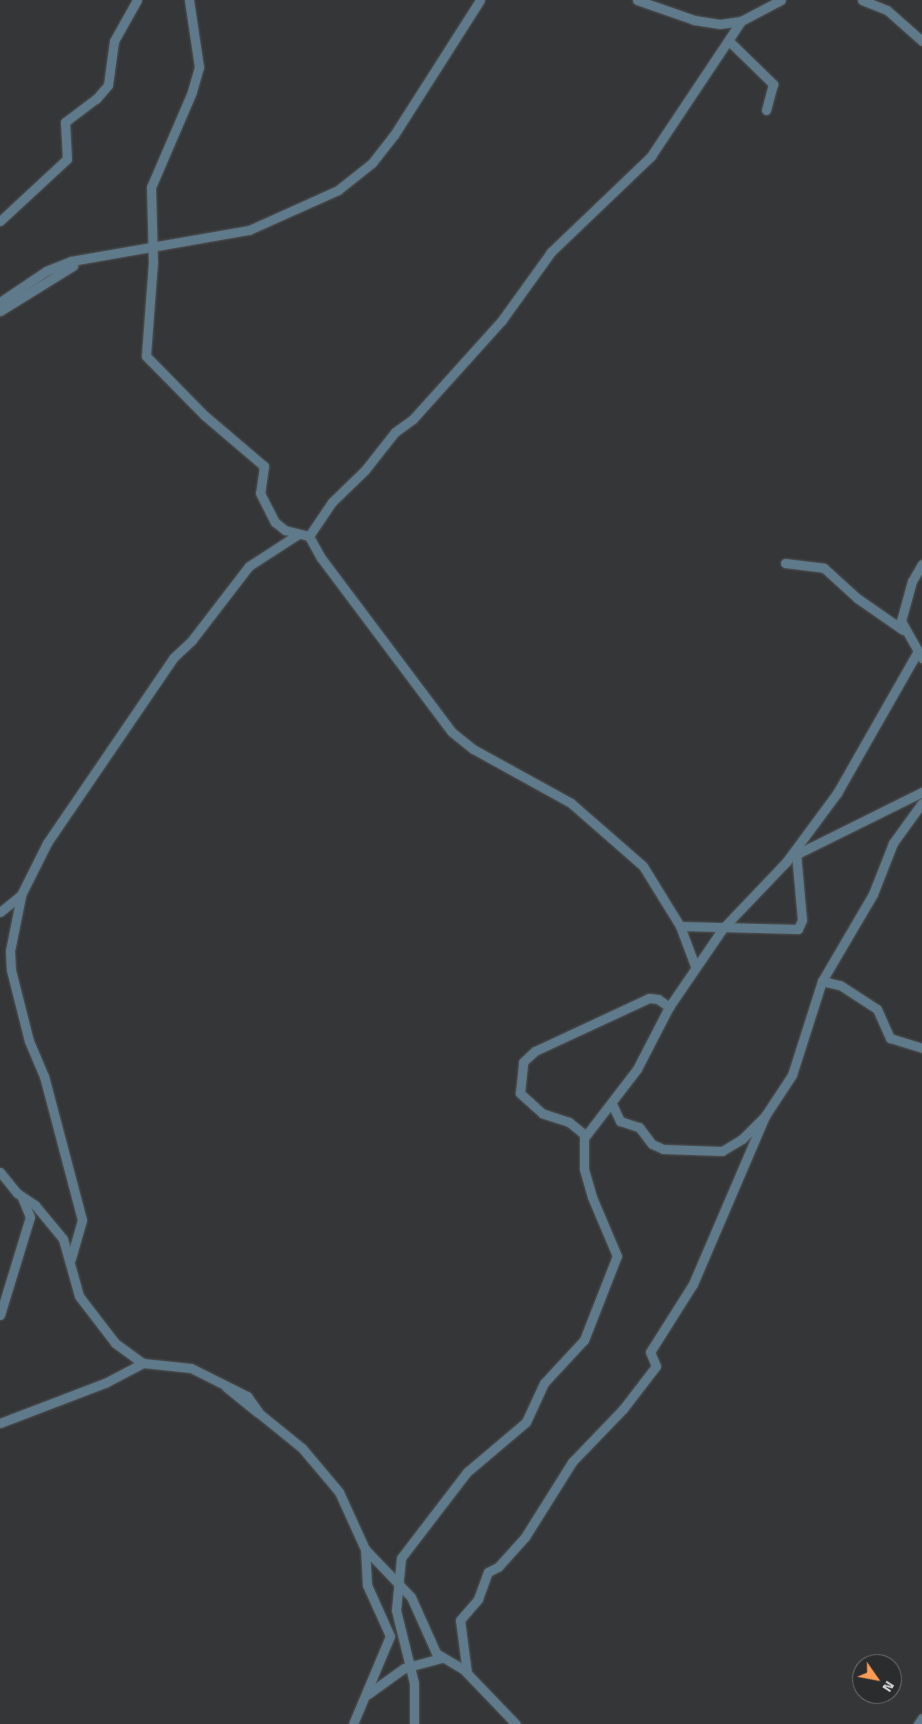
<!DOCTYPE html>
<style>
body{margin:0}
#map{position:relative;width:922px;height:1724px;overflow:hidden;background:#343638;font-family:"Titillium Web",sans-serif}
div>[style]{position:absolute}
.roads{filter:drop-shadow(0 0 1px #525455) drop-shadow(0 0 1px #525455)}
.minor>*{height:9px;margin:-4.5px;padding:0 4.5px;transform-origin:4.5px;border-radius:4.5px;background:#5e7a8b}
span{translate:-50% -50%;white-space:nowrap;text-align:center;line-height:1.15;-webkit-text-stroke:5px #2a2c2e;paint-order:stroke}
.north{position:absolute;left:852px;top:1654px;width:50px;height:50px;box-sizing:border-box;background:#2a2c2e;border:1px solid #707273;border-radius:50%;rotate:123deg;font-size:14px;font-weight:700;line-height:20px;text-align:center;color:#d8dadb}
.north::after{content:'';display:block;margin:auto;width:18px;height:22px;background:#fd9c56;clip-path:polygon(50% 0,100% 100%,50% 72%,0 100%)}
</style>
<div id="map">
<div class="roads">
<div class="minor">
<div style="left:189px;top:0;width:68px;rotate:81.5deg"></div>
<div style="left:199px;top:67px;width:26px;rotate:106deg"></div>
<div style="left:192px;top:92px;width:103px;rotate:113.3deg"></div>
<div style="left:151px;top:187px;width:75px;rotate:88.5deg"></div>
<div style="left:153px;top:262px;width:94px;rotate:94.3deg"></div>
<div style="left:146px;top:356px;width:83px;rotate:45.5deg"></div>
<div style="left:204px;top:415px;width:79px;rotate:40.4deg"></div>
<div style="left:264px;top:466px;width:27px;rotate:98deg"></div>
<div style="left:260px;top:493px;width:33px;rotate:63deg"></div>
<div style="left:275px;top:522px;width:13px;rotate:39deg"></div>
<div style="left:285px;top:530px;width:25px;rotate:14deg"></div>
<div style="left:637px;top:0;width:60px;rotate:19.3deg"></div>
<div style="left:694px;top:20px;width:26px;rotate:9deg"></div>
<div style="left:720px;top:24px;width:21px;rotate:-8deg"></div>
<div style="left:741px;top:21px;width:45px;rotate:-27.7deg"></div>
<div style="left:862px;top:0;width:27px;rotate:22deg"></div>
<div style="left:887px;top:10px;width:47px;rotate:41.5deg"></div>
<div style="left:729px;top:41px;width:62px;rotate:44.3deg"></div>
<div style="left:773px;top:84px;width:27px;rotate:105deg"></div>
<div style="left:0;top:221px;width:91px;rotate:-42.8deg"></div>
<div style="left:67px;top:159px;width:37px;rotate:-93deg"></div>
<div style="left:65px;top:122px;width:39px;rotate:-37deg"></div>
<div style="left:96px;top:99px;width:18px;rotate:-49deg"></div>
<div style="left:108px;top:85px;width:44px;rotate:-82.2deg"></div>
<div style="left:114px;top:41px;width:47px;rotate:-60.7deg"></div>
<div style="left:0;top:302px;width:55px;rotate:-34deg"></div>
<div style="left:46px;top:271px;width:27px;rotate:-22deg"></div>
<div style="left:71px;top:261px;width:181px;rotate:-9.9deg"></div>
<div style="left:249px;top:230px;width:98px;rotate:-24.2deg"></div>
<div style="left:338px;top:190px;width:43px;rotate:-38.5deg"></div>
<div style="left:372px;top:163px;width:36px;rotate:-52deg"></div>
<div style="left:394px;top:135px;width:160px;rotate:-57.5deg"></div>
<div style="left:0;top:311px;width:86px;rotate:-31.7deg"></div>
<div style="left:785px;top:563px;width:39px;rotate:7deg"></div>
<div style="left:824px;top:568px;width:45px;rotate:42.3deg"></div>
<div style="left:857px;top:598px;width:56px;rotate:34.8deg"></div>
<div style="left:922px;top:564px;width:20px;rotate:120deg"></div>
<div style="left:912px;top:581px;width:41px;rotate:105.4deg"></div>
<div style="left:901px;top:621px;width:43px;rotate:60.4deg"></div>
<div style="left:795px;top:855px;width:142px;rotate:-26.4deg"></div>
<div style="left:21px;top:896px;width:56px;rotate:101.3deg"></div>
<div style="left:10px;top:951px;width:19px;rotate:87deg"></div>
<div style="left:11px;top:970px;width:73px;rotate:75.8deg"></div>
<div style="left:29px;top:1041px;width:38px;rotate:67deg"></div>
<div style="left:44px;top:1076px;width:149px;rotate:75.2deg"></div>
<div style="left:82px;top:1220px;width:40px;rotate:106deg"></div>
<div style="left:0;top:912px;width:27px;rotate:-39deg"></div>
<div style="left:21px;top:895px;width:58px;rotate:-63.4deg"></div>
<div style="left:47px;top:843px;width:224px;rotate:-55.7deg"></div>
<div style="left:173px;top:658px;width:26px;rotate:-43deg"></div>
<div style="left:192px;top:640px;width:93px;rotate:-52.4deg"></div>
<div style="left:249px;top:566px;width:57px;rotate:-32.9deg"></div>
<div style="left:680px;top:926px;width:118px;rotate:1.5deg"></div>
<div style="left:798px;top:929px;width:10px;rotate:-66deg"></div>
<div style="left:802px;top:920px;width:67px;rotate:-95.1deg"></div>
<div style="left:695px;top:966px;width:43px;rotate:-110.6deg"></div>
<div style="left:680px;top:926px;width:70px;rotate:-121.7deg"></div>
<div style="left:643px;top:866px;width:96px;rotate:-138.8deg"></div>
<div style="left:571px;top:803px;width:112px;rotate:-151.1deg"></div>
<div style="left:473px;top:749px;width:28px;rotate:-141deg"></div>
<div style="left:451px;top:731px;width:216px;rotate:-126.9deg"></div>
<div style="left:321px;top:558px;width:25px;rotate:-119deg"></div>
<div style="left:309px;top:536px;width:41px;rotate:-55.9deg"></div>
<div style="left:332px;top:502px;width:46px;rotate:-44.1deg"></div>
<div style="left:365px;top:470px;width:48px;rotate:-51.7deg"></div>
<div style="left:395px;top:432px;width:22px;rotate:-36deg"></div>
<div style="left:413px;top:419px;width:133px;rotate:-48deg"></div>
<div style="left:502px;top:320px;width:84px;rotate:-54.2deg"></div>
<div style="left:551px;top:252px;width:139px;rotate:-43.8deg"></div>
<div style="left:651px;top:156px;width:162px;rotate:-56.3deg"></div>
<div style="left:822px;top:981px;width:18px;rotate:13deg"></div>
<div style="left:840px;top:985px;width:44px;rotate:33deg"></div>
<div style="left:877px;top:1009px;width:32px;rotate:66deg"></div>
<div style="left:890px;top:1038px;width:34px;rotate:17deg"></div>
<div style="left:612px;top:1104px;width:19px;rotate:65deg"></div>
<div style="left:620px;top:1121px;width:20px;rotate:18deg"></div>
<div style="left:639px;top:1127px;width:21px;rotate:53deg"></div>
<div style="left:652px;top:1144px;width:12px;rotate:24deg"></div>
<div style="left:663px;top:1149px;width:59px;rotate:1.9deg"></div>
<div style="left:722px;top:1151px;width:23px;rotate:-31deg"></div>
<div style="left:742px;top:1139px;width:33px;rotate:-45deg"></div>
<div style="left:765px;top:1116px;width:49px;rotate:-56.6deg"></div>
<div style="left:792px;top:1075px;width:99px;rotate:-72.3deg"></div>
<div style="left:822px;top:981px;width:101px;rotate:-59.6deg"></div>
<div style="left:873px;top:894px;width:55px;rotate:-68.6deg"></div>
<div style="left:893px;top:843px;width:49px;rotate:-54.1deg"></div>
<div style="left:585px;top:1135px;width:21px;rotate:-141deg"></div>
<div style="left:569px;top:1122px;width:28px;rotate:-162deg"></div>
<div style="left:542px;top:1113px;width:30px;rotate:-138deg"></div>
<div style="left:520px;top:1093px;width:31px;rotate:-84deg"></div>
<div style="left:523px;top:1062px;width:16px;rotate:-43deg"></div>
<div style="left:535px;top:1051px;width:126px;rotate:-24.9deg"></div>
<div style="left:649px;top:998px;width:9px;rotate:6deg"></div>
<div style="left:658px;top:999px;width:14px;rotate:36deg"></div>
<div style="left:0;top:1172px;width:27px;rotate:51deg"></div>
<div style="left:17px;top:1193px;width:22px;rotate:34deg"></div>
<div style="left:35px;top:1205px;width:44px;rotate:50.5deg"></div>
<div style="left:63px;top:1239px;width:59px;rotate:74.3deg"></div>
<div style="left:79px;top:1296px;width:59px;rotate:52.5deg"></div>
<div style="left:115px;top:1343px;width:34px;rotate:36deg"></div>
<div style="left:143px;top:1363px;width:48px;rotate:5.9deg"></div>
<div style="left:191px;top:1368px;width:63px;rotate:26.6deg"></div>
<div style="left:247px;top:1396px;width:22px;rotate:54deg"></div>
<div style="left:260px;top:1414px;width:54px;rotate:39deg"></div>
<div style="left:302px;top:1448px;width:57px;rotate:49.9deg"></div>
<div style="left:339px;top:1492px;width:63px;rotate:65.5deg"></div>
<div style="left:365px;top:1549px;width:66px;rotate:46.2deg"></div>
<div style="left:411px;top:1597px;width:61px;rotate:65.9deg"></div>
<div style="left:436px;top:1653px;width:31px;rotate:31deg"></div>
<div style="left:463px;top:1669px;width:76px;rotate:46.1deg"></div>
<div style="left:0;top:1315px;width:102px;rotate:-73deg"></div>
<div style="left:30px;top:1217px;width:22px;rotate:-112deg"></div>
<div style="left:226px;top:1387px;width:41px;rotate:39.1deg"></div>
<div style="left:0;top:1423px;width:112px;rotate:-20.9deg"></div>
<div style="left:105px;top:1383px;width:43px;rotate:-27.8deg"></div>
<div style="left:467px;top:1673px;width:53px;rotate:-97.5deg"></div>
<div style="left:460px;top:1620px;width:28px;rotate:-49deg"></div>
<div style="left:478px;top:1599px;width:29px;rotate:-70deg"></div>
<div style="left:488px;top:1572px;width:11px;rotate:-27deg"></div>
<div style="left:498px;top:1567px;width:40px;rotate:-48deg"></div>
<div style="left:525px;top:1537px;width:89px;rotate:-57.9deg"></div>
<div style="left:572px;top:1462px;width:74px;rotate:-46.1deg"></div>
<div style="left:623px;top:1409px;width:54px;rotate:-52.5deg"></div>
<div style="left:656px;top:1366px;width:15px;rotate:-113deg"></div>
<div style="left:650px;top:1352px;width:80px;rotate:-57.7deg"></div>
<div style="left:693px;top:1284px;width:183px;rotate:-66.8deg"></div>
<div style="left:368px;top:1694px;width:44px;rotate:-35.8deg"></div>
<div style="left:404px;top:1668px;width:39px;rotate:-15deg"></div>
<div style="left:353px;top:1724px;width:95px;rotate:-67.2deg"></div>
<div style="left:390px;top:1636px;width:56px;rotate:-114.3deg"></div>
<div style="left:367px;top:1585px;width:36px;rotate:-93deg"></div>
<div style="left:414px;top:1724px;width:41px;rotate:-90deg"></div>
<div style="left:414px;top:1683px;width:75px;rotate:-103.9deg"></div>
<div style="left:396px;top:1610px;width:52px;rotate:-84.5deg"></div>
<div style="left:401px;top:1558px;width:108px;rotate:-52.5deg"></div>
<div style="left:467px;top:1472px;width:77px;rotate:-40.3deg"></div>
<div style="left:526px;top:1422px;width:43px;rotate:-65.2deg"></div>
<div style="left:544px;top:1383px;width:59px;rotate:-47.1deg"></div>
<div style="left:584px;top:1340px;width:90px;rotate:-68.6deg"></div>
<div style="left:617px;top:1256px;width:64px;rotate:-113deg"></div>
<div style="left:592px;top:1197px;width:29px;rotate:-106deg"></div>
<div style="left:584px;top:1169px;width:31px;rotate:-90deg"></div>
<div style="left:584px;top:1138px;width:87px;rotate:-52.5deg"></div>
<div style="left:637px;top:1069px;width:70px;rotate:-62.7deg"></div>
<div style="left:669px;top:1007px;width:96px;rotate:-55.6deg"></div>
<div style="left:723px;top:928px;width:91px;rotate:-46.3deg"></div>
<div style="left:786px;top:862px;width:86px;rotate:-53.5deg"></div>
<div style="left:837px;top:793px;width:161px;rotate:-60.3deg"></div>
<div style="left:918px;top:1724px;width:7px;rotate:-56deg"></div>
</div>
</div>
<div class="north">N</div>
</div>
